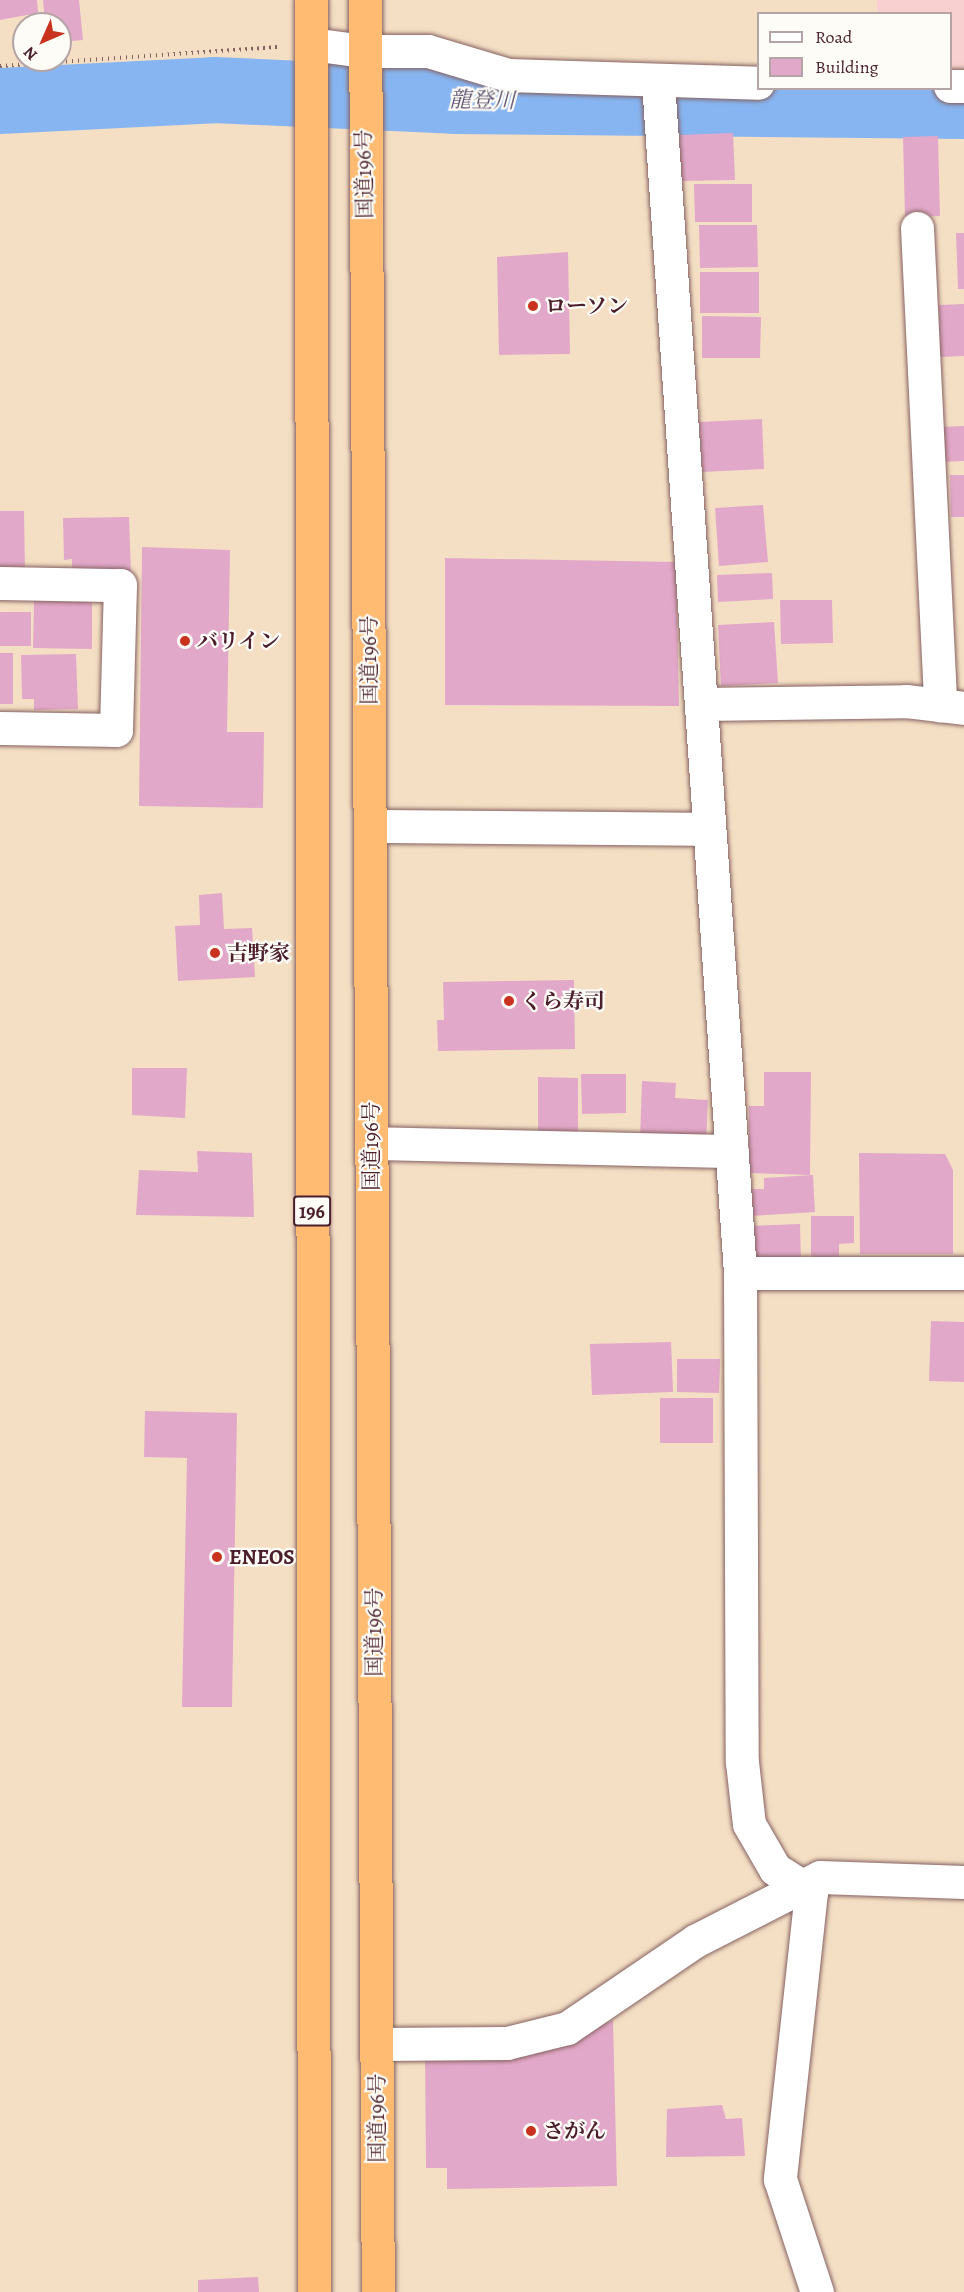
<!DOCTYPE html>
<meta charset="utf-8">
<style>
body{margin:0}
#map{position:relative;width:964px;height:2292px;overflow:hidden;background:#f4dfc4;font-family:Alegreya,"Noto Serif JP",serif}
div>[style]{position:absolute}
.built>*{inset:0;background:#f7d0cf}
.river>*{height:66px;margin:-33px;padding:0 33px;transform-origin:33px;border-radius:33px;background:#87b5f1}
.building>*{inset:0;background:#e2a8c9}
.path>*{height:4px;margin-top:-2px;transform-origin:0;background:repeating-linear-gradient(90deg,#866261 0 1.5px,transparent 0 6px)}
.roads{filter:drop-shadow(0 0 2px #866261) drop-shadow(0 0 2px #866261)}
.minor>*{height:33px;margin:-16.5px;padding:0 16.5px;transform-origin:16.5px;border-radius:16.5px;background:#fff}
.highway>*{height:33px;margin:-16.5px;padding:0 16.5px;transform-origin:16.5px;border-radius:16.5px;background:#febb71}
.dots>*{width:16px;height:16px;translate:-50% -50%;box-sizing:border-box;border:3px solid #fdfcf7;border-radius:50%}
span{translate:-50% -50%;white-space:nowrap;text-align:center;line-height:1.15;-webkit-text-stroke:4.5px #fdfcf7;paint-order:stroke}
.shield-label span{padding:2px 4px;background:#fdfcf7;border:2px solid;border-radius:4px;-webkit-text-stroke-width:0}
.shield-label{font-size:20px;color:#4a1f2b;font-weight:700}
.street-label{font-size:21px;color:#4a1f2b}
.poi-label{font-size:21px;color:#4a1f2b;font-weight:700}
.left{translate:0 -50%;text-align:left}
.water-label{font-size:22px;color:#5f5470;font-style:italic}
.legend{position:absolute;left:757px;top:12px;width:195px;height:78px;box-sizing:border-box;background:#fdfcf7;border:2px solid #b5a4a5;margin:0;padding:8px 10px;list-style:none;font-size:18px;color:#4a1f2b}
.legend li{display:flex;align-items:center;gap:12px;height:30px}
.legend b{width:30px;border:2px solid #b5a4a5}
.north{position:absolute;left:12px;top:12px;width:60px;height:60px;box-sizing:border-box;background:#fdfcf7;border:2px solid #b5a4a5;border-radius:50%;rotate:225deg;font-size:16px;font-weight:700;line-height:24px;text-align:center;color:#4a1f2b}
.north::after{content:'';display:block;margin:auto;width:21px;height:27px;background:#c8321e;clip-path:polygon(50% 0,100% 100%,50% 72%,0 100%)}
</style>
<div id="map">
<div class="built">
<div style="clip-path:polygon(877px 0,964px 0,964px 68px,951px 69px,950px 14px,877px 13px)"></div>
</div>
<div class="river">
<div style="left:0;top:101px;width:214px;rotate:-2.9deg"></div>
<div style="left:214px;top:90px;width:240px;rotate:2.6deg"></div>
<div style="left:454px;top:101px;width:510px;rotate:0.56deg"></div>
</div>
<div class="building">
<div style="clip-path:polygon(0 0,37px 0,38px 13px,0 20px)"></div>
<div style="clip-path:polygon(43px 0,79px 0,83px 40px,60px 42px,60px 24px,45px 24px)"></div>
<div style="clip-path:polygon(733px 133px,735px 180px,681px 181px,679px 135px)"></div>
<div style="clip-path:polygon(938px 136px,940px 216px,905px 217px,903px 137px)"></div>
<div style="clip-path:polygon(694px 184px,752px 184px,752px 222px,695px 222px)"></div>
<div style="clip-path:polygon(699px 225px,757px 225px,758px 267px,700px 268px)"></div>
<div style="clip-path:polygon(956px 233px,964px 233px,964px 289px,958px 289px)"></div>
<div style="clip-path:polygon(568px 252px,570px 354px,499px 355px,497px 257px)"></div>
<div style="clip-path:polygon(700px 272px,759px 272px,759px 313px,700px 313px)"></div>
<div style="clip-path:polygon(964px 304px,964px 356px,940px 357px,939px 305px)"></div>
<div style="clip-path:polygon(702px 316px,761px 317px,760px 358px,702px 358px)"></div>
<div style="clip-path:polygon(762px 419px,764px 469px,702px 472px,699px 422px)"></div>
<div style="clip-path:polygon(964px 426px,964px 461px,942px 462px,940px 427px)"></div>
<div style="clip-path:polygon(950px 475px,964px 475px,964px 517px,951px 517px)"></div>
<div style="clip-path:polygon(763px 505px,768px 562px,719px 566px,715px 508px)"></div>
<div style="clip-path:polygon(0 511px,24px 511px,25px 572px,0 572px)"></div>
<div style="clip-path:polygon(129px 517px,131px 573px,72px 574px,72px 559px,64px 560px,63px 518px)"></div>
<div style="clip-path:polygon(142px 547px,230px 550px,227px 732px,264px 732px,263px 808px,139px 806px)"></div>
<div style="clip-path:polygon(445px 558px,676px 562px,679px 706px,445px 705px)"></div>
<div style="clip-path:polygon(772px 573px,773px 599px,718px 602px,717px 575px)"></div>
<div style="clip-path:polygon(780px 600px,832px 600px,833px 643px,781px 644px)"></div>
<div style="clip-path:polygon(34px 601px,92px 602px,92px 649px,33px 648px)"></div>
<div style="clip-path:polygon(0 612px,31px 612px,31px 646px,0 646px)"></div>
<div style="clip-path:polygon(774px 622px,778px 683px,721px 686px,718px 625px)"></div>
<div style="clip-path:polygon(0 653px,13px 653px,13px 704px,0 704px)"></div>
<div style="clip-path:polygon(76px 654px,78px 709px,34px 710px,34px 699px,22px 699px,21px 655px)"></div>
<div style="clip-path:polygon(222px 893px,224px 929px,252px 928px,255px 977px,178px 981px,175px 926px,200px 925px,199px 895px)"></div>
<div style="clip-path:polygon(574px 980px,575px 1049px,438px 1051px,437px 1020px,444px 1020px,443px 982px)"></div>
<div style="clip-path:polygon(132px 1068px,187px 1068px,185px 1118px,132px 1115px)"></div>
<div style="clip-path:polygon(764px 1072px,811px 1072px,810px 1175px,749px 1173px,749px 1106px,764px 1106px)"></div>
<div style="clip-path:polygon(581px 1074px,626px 1074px,626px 1113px,582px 1114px)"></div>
<div style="clip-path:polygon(538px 1077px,578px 1078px,578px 1137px,538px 1137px)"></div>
<div style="clip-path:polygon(642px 1081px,676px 1083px,675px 1098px,708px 1100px,706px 1143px,640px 1140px)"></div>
<div style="clip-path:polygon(197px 1151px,252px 1153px,254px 1217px,136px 1215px,139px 1170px,198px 1172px)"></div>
<div style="clip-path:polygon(859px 1153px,945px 1154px,953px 1170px,953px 1254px,860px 1254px)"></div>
<div style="clip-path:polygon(813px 1175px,815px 1212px,751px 1216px,750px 1189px,764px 1189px,764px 1178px)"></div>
<div style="clip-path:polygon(811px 1216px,854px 1216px,854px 1243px,839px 1244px,839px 1261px,811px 1260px)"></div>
<div style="clip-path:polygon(800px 1224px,801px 1263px,750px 1264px,749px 1226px)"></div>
<div style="clip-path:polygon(931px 1321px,964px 1322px,964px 1382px,929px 1381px)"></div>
<div style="clip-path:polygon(671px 1342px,673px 1392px,592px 1395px,590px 1344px)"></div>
<div style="clip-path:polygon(677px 1359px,720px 1359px,719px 1393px,677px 1392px)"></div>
<div style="clip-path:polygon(660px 1398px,713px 1398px,713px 1443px,660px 1443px)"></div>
<div style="clip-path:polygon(145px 1411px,237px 1413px,232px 1707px,182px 1707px,187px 1458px,144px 1457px)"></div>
<div style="clip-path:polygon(613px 2020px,617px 2186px,447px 2189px,447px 2168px,426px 2168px,425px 2053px,585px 2033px)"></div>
<div style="clip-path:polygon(722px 2105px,726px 2119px,742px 2118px,745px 2156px,666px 2157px,667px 2109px)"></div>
<div style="clip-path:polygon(258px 2277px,259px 2292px,198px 2292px,198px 2280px)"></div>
</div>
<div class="path">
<div style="left:0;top:66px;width:278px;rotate:-3.9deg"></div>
</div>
<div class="roads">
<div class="minor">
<div style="left:311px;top:44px;width:52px;rotate:7.7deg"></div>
<div style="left:363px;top:51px;width:65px"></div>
<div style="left:428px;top:51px;width:84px;rotate:16.7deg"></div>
<div style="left:508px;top:75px;width:250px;rotate:1.8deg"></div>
<div style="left:658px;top:82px;width:1194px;rotate:86.06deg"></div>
<div style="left:740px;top:1273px;width:489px;rotate:89.8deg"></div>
<div style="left:742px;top:1762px;width:62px;rotate:83.6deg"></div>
<div style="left:749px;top:1824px;width:52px;rotate:60deg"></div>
<div style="left:775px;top:1869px;width:43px;rotate:32.6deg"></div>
<div style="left:811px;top:1892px;width:289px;rotate:96.2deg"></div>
<div style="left:780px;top:2179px;width:119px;rotate:71.9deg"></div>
<div style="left:950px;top:86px;width:14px"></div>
<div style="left:917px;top:228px;width:478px;rotate:87.2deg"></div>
<div style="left:0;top:583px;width:120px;rotate:1deg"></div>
<div style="left:120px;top:585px;width:145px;rotate:91.6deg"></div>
<div style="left:116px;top:730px;width:116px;rotate:-179deg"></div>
<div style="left:701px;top:704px;width:205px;rotate:-0.8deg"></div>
<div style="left:906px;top:701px;width:58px;rotate:6.9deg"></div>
<div style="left:370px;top:826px;width:339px;rotate:0.5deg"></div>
<div style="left:371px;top:1143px;width:361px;rotate:1.3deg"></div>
<div style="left:740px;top:1273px;width:224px"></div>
<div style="left:377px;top:2044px;width:130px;rotate:-0.4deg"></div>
<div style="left:507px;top:2043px;width:62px;rotate:-14deg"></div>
<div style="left:567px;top:2028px;width:155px;rotate:-34.2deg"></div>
<div style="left:695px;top:1941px;width:140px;rotate:-27.1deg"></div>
<div style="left:820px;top:1877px;width:144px;rotate:2deg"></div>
</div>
<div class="highway">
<div style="left:311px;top:0;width:2292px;rotate:89.93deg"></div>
<div style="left:365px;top:0;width:2292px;rotate:89.68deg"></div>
</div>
</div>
<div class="dots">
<div style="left:533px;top:306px;background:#c8321e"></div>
<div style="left:185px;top:641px;background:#c8321e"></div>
<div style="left:215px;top:953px;background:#c8321e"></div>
<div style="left:509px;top:1001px;background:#c8321e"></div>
<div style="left:217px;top:1557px;background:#c8321e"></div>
<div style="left:531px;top:2131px;background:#c8321e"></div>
</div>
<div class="shield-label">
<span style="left:312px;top:1211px">196</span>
</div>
<div class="street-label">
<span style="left:364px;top:174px;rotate:-91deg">国道196号</span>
<span style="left:369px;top:660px;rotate:-90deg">国道196号</span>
<span style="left:371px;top:1146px;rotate:-90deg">国道196号</span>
<span style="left:374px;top:1632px;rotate:-90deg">国道196号</span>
<span style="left:377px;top:2118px;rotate:-90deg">国道196号</span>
</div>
<div class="poi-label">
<span class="left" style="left:545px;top:306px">ローソン</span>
<span class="left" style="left:197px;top:641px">バリイン</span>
<span class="left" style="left:227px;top:953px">吉野家</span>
<span class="left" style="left:521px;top:1001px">くら寿司</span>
<span class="left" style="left:229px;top:1557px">ENEOS</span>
<span class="left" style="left:543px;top:2131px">さがん</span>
</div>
<div class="water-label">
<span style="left:482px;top:101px;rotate:1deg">龍登川</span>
</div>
<ul class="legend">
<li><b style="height:8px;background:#fff"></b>Road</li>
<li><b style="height:16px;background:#e2a8c9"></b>Building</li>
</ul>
<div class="north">N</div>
</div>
